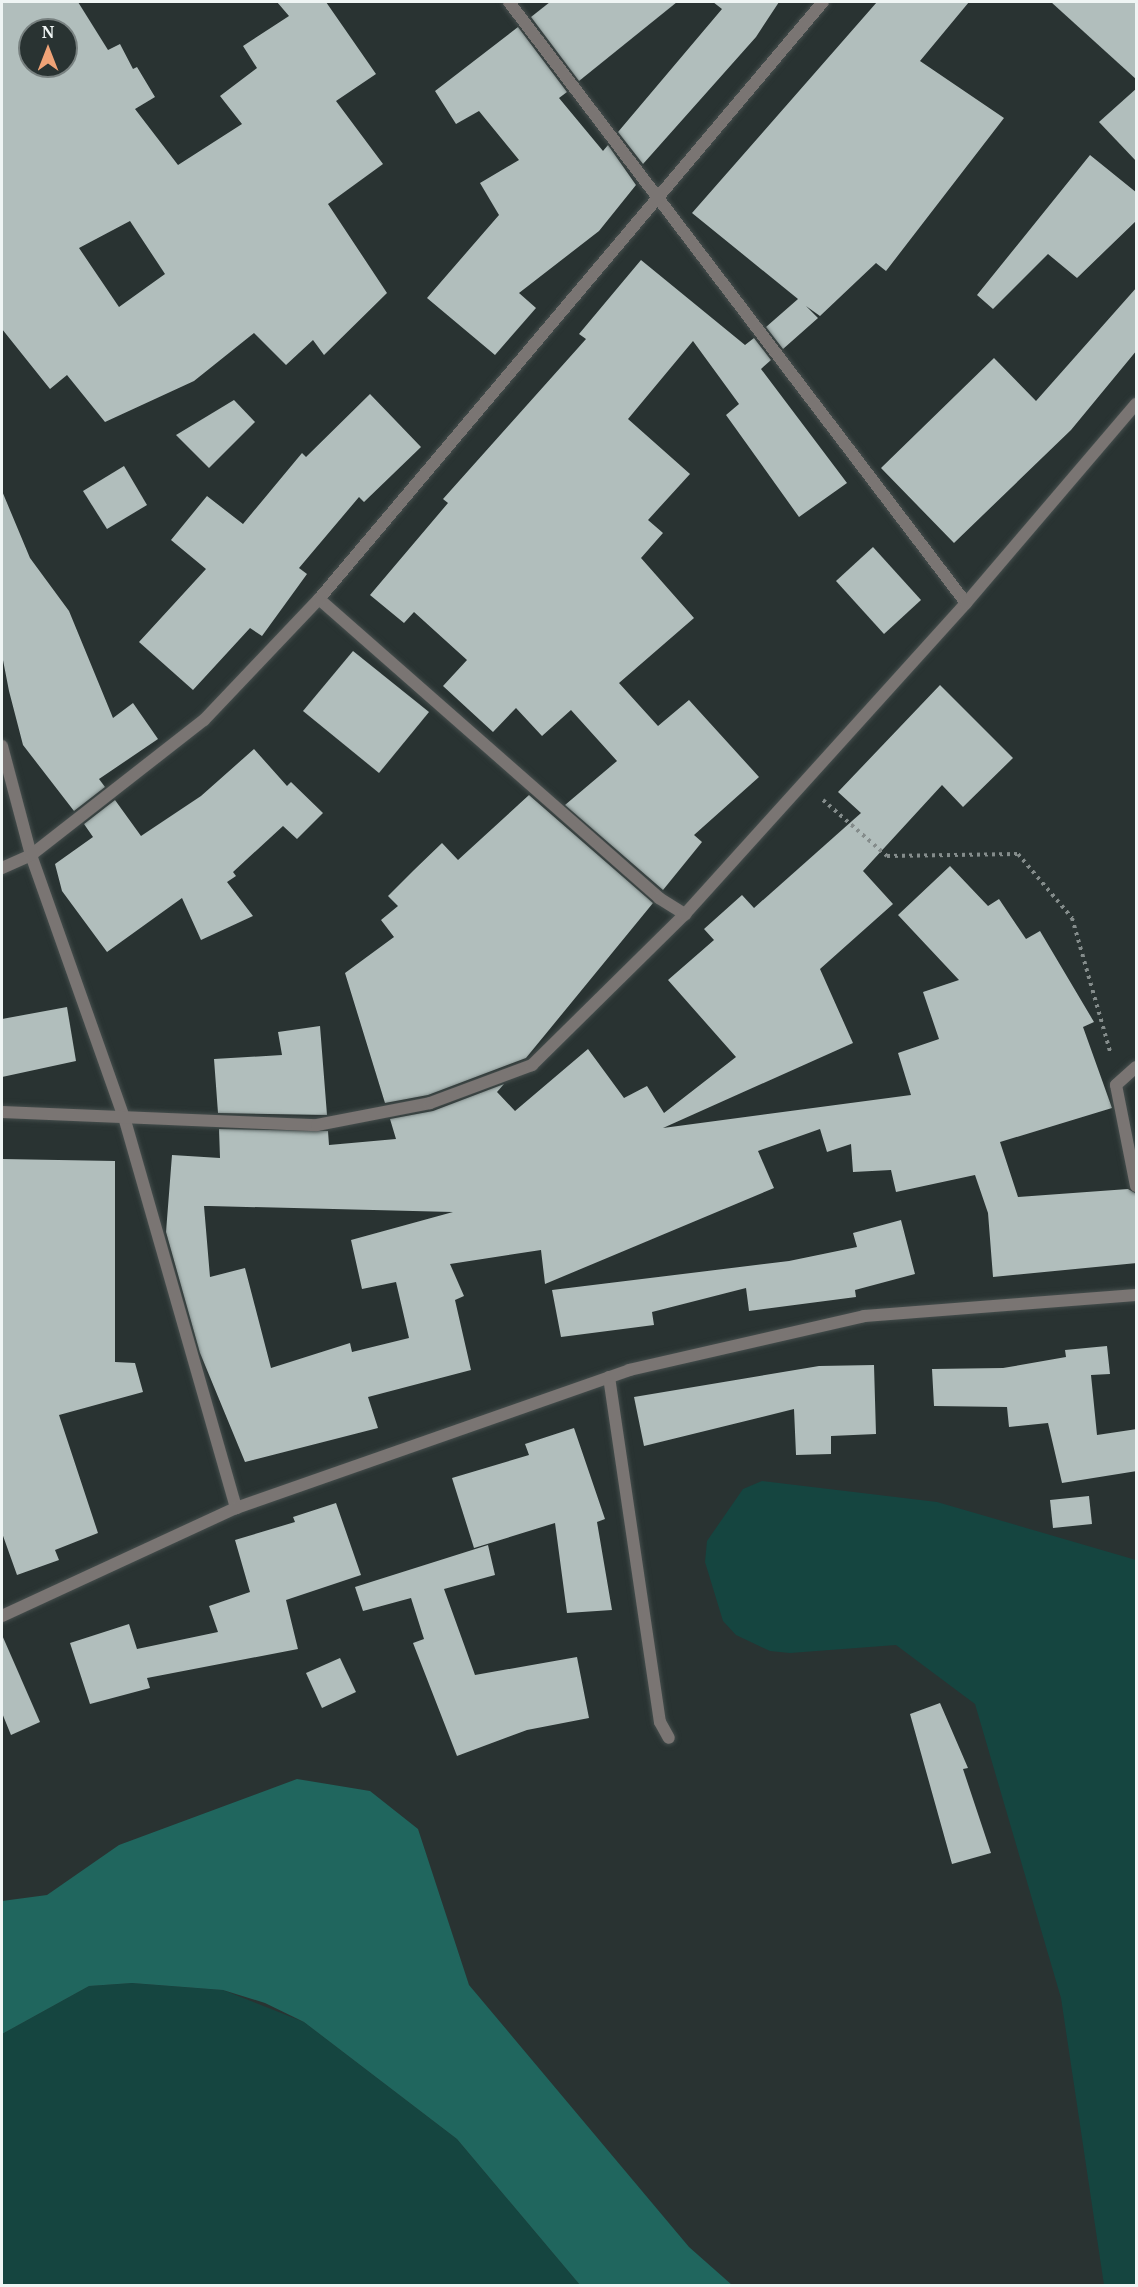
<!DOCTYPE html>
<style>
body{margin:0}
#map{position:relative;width:1138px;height:2287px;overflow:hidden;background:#293332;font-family:"Noto Serif",serif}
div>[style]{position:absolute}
.green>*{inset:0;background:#154540}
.water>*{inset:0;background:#20665e}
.building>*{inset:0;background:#b1bebc}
.path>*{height:4px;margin-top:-2px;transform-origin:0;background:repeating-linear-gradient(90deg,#848c8b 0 3px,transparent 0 7.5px)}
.roads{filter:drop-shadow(0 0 2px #454e4d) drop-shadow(0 0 2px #454e4d)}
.service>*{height:12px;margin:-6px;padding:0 6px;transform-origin:6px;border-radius:6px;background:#7a7573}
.minor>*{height:12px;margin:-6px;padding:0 6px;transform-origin:6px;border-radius:6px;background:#7a7573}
.tertiary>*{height:12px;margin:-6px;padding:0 6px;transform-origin:6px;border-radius:6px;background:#7a7573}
span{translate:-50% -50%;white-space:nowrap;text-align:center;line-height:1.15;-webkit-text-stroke:6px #293332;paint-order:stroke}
.frame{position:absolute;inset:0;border:3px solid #eff5f4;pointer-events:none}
.north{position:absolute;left:18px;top:18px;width:60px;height:60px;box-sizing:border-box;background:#293332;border:2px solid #788180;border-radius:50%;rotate:0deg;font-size:16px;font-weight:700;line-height:24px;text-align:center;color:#eff5f4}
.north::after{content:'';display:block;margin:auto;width:21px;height:27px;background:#efa377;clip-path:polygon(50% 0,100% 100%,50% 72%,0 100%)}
</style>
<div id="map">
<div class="green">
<div style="clip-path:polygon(762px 1481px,937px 1502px,1136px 1560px,1136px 2285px,1104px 2285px,1061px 1998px,975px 1704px,896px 1645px,790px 1653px,770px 1651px,736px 1635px,723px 1621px,705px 1562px,707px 1541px,743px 1489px)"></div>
<div style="clip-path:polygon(132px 1983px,223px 1990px,304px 2022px,457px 2139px,580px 2285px,2px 2286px,2px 2034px,89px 1986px)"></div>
</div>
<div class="water">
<div style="clip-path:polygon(297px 1779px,370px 1791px,418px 1829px,469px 1985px,689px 2247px,732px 2285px,580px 2285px,457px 2139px,304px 2022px,265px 2003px,223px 1990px,132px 1983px,89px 1986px,2px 2034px,2px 1901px,47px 1895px,119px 1845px)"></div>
</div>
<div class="building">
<div style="clip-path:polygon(evenodd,2px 2px,78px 2px,108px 50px,120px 44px,133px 69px,137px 67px,155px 97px,135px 109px,178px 165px,242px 124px,220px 96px,257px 68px,243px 46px,289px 16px,277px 2px,326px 2px,376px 74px,336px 101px,383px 164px,328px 204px,387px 293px,324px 355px,313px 340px,286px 365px,254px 333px,194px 381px,105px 422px,67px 375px,50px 389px,2px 329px,2px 2px,30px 30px,66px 30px,66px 66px,30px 66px,30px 30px,2px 2px,130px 221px,165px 274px,119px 307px,79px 248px,130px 221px)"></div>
<div style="clip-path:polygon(550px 2px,677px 2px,579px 81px,531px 17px)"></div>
<div style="clip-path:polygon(713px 2px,779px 2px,756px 37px,643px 164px,618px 132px,722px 9px)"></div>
<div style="clip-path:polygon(877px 2px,969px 2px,920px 61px,1004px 118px,886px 271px,876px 263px,820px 316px,806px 306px,818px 318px,783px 349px,766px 327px,798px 299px,692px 213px)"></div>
<div style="clip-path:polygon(1051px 2px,1137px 2px,1137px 80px)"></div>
<div style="clip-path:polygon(518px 27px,567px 92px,559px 98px,603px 151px,608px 145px,636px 185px,599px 231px,519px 293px,536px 308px,495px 355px,427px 298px,499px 215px,480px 183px,519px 160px,479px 111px,456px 124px,435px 91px)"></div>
<div style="clip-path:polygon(1137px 88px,1137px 162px,1099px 122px)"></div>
<div style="clip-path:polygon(1090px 155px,1137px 193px,1137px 220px,1077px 278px,1048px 254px,993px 309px,977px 295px)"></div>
<div style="clip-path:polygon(641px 260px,745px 345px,754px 338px,771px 360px,761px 369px,847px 483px,799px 517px,726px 415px,739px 404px,693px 341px,628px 419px,690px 474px,648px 520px,663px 533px,641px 558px,694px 618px,619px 683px,658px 726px,689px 700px,759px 777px,694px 835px,702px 842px,663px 890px,565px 805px,617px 761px,571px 710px,542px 736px,516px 708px,493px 732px,443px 686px,467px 660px,414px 612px,404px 623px,370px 595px,448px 503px,443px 499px,586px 339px,579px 334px)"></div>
<div style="clip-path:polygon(1137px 287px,1137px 350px,1071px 430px,954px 543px,881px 468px,994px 358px,1036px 401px)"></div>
<div style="clip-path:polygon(370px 394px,421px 447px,364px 502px,359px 497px,299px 568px,307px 574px,262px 636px,250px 628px,193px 690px,139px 642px,206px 569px,171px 540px,207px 496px,243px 524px,302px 453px,306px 457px)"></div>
<div style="clip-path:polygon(234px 400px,255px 422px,209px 468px,176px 435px)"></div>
<div style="clip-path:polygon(124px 466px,147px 505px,107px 529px,83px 491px)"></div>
<div style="clip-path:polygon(2px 491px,30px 558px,69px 611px,113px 718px,133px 703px,158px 739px,99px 779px,105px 787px,74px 811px,23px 745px,9px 691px,2px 655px)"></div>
<div style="clip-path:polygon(873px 547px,921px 600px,884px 634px,836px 581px)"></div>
<div style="clip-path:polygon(353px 651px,429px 712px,379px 773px,303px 711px)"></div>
<div style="clip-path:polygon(evenodd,940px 685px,1013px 758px,963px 807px,942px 785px,863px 871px,893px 904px,820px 969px,853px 1043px,663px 1128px,911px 1095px,898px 1053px,939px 1039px,923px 992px,959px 980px,898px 915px,950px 866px,988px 906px,999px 899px,1026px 939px,1040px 931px,1094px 1022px,1083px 1027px,1112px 1108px,1000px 1142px,1018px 1197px,1128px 1189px,1137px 1194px,1137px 1263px,993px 1277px,988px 1213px,975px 1175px,896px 1192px,891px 1170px,853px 1172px,851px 1144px,827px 1152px,820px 1129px,758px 1151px,774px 1188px,545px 1284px,541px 1250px,450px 1264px,464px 1296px,455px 1300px,471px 1370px,368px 1397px,378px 1428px,245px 1462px,200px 1353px,166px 1232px,172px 1155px,220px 1158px,219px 1129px,328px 1131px,329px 1145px,396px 1139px,390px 1119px,433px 1111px,504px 1084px,497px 1092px,515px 1111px,588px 1049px,624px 1098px,647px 1086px,664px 1113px,736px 1057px,668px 980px,714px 940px,704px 929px,742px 895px,754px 908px,861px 813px,838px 792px,940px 685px,204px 1206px,209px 1206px,453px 1212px,351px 1240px,362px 1289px,396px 1282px,409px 1338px,352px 1352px,350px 1343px,271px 1368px,245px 1268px,210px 1277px,204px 1206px)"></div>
<div style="clip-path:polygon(254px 749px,287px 786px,291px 782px,323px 813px,297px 839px,283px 826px,233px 872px,236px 876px,227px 882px,253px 916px,201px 940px,182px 898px,107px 952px,62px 891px,55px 864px,93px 837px,84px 824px,115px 800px,141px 836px,201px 796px)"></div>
<div style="clip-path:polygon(529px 795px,653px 903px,526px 1058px,428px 1095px,385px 1103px,345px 973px,394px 937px,381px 920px,398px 906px,388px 896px,414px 870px,442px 843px,458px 860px)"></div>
<div style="clip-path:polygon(67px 1007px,76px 1061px,2px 1077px,2px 1019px)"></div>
<div style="clip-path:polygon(320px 1026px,327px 1115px,218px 1113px,214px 1059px,282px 1055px,278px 1032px)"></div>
<div style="clip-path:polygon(2px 1159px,115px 1161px,115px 1362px,135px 1363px,143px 1392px,59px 1415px,98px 1533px,55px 1550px,59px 1560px,17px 1575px,2px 1533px)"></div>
<div style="clip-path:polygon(901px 1220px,915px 1274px,855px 1290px,856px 1297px,749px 1311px,746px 1288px,652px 1312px,654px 1325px,561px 1337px,552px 1290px,789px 1261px,857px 1247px,853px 1233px)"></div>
<div style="clip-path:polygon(1107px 1346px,1110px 1374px,1091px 1375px,1097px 1435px,1137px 1429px,1137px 1471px,1062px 1483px,1048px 1423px,1009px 1427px,1007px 1407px,934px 1406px,932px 1369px,1003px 1368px,1066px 1357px,1065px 1350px)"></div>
<div style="clip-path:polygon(874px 1365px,876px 1434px,831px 1436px,831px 1454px,796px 1455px,794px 1409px,644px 1446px,634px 1397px,819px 1366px)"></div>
<div style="clip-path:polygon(574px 1428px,605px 1519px,597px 1522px,612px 1610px,567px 1613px,555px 1523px,474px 1548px,452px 1478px,529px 1455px,525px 1444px)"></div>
<div style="clip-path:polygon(1089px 1496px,1092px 1524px,1053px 1528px,1050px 1500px)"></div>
<div style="clip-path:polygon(336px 1503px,361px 1575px,286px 1600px,298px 1649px,147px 1678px,150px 1688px,90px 1704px,70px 1643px,129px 1624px,137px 1649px,218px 1632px,209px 1606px,250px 1592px,235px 1540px,295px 1522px,293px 1517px)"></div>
<div style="clip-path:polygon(488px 1545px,495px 1575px,444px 1589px,475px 1675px,577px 1657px,589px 1718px,527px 1730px,457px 1756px,413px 1643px,424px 1639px,411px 1598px,363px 1611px,355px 1587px)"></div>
<div style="clip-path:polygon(2px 1635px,40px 1722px,11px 1735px,2px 1713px)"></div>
<div style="clip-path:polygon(340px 1658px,356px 1692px,322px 1708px,306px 1673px)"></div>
<div style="clip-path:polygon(940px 1703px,968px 1768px,963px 1769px,991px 1853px,952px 1864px,910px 1714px)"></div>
</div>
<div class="path">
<div style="left:823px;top:800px;width:85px;rotate:41.2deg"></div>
<div style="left:887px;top:856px;width:131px;rotate:-0.9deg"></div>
<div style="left:1018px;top:854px;width:84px;rotate:49.8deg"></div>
<div style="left:1072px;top:918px;width:142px;rotate:74.1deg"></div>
</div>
<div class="roads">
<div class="service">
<div style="left:609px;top:1377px;width:349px;rotate:81.6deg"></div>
<div style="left:660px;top:1722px;width:18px;rotate:61deg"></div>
</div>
<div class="minor">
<div style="left:509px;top:2px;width:755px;rotate:52.75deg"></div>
<div style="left:319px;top:599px;width:453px;rotate:41.3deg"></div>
<div style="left:659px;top:898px;width:31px;rotate:32deg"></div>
<div style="left:2px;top:746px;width:113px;rotate:75.1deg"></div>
<div style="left:31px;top:855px;width:278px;rotate:70.5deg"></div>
<div style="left:124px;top:1117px;width:407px;rotate:74deg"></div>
<div style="left:1136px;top:1067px;width:27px;rotate:138deg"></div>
<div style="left:1116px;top:1085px;width:103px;rotate:78.8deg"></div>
<div style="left:2px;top:1112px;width:315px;rotate:2.4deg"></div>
<div style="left:317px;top:1125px;width:115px;rotate:-11deg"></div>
<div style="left:430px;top:1103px;width:109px;rotate:-20.4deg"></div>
<div style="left:532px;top:1065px;width:215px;rotate:-44.6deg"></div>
<div style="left:685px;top:914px;width:419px;rotate:-47.9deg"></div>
<div style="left:966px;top:603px;width:262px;rotate:-49.5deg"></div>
<div style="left:2px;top:1616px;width:258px;rotate:-24.8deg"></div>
<div style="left:236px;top:1508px;width:417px;rotate:-19.3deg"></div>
<div style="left:629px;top:1370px;width:241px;rotate:-12.9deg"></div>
<div style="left:864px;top:1316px;width:273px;rotate:-4.4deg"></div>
</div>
<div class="tertiary">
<div style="left:2px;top:868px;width:32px;rotate:-24deg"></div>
<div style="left:31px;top:855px;width:219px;rotate:-38deg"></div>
<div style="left:204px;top:720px;width:167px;rotate:-46.5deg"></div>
<div style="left:319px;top:599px;width:781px;rotate:-49.83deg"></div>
</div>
</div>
<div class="frame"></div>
<div class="north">N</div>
</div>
